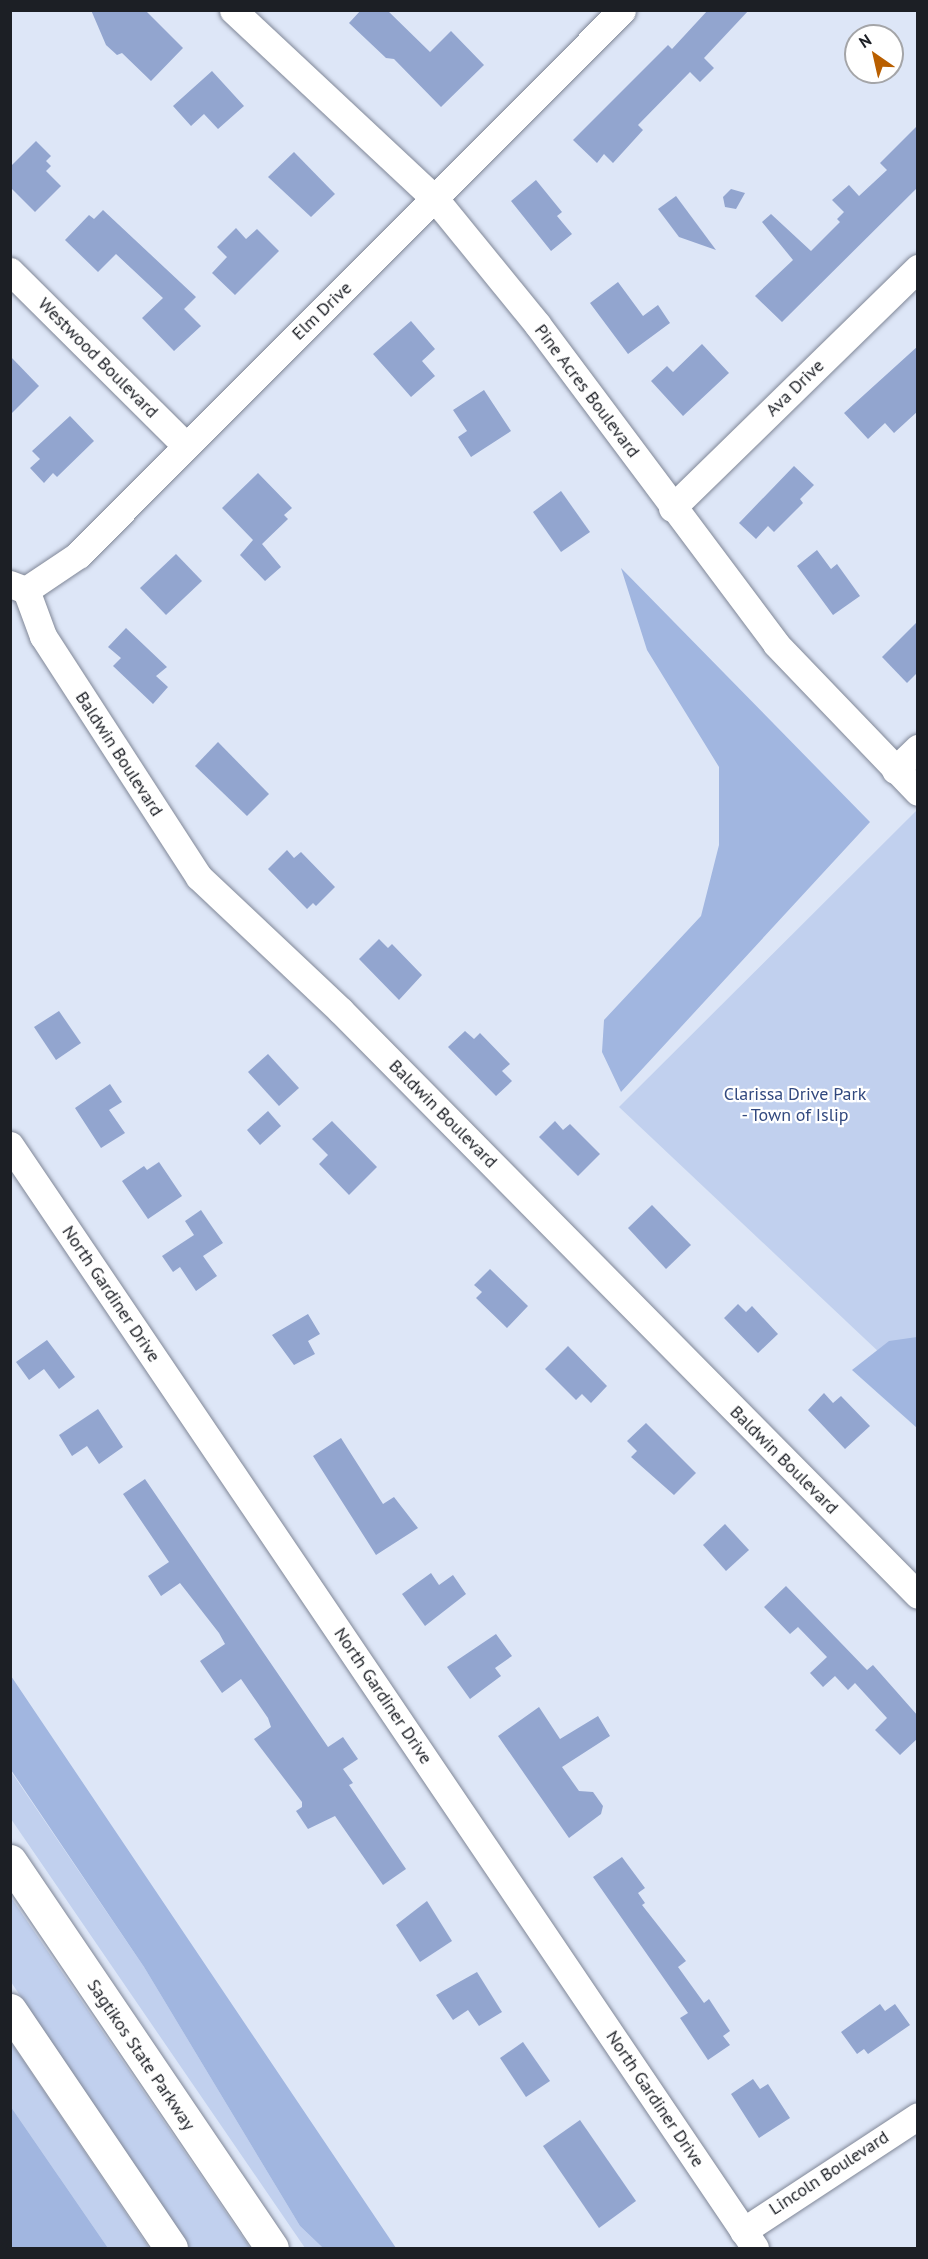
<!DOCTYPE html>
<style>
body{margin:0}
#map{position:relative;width:928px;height:2259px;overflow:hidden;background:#dde6f7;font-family:"PT Sans",sans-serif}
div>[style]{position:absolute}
.green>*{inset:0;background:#c1d0ee}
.forest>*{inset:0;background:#a1b6e0}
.building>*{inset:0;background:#92a5cf}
.roads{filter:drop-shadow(0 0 2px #808797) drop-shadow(0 0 2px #808797)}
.street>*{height:27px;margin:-13.5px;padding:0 13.5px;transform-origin:13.5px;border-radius:13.5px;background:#fff}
.highway>*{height:33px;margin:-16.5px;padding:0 16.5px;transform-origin:16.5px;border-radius:16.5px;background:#fff}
span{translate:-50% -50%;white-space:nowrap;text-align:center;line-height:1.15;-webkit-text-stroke:4.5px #fff;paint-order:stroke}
.street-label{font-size:18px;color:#1c1f25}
.park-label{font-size:18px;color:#32497f}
.frame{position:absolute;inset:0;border:12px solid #1c1f25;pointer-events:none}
.north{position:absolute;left:844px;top:24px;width:60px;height:60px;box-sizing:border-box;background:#fff;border:2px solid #a4a5a8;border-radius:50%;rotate:326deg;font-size:16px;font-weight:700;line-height:24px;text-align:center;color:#1c1f25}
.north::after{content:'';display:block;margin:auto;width:21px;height:27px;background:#b95f00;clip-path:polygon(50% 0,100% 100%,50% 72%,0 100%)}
</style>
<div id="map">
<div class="green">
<div style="clip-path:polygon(917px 810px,918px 1352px,899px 1371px,619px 1107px)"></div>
<div style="clip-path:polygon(10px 1770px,144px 1967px,300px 2226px,323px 2248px,305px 2248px,11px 1819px)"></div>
<div style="clip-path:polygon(10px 1896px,250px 2248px,190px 2248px,11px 1982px)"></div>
<div style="clip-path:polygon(10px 2042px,11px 2042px,149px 2248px,108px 2248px,11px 2107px)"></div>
</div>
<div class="forest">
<div style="clip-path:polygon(621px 568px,870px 822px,621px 1092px,602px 1052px,604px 1020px,701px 916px,719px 845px,719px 767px,647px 650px)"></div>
<div style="clip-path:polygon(917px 1337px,918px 1337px,917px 1428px,852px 1370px,889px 1341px)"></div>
<div style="clip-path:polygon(11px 1676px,396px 2248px,323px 2248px,300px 2226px,144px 1967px,11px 1770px)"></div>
<div style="clip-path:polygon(11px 2107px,108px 2248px,12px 2248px)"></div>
</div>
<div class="building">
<div style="clip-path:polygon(91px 10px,145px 10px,183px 48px,151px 81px,122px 53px,117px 55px,106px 45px)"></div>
<div style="clip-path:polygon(361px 10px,387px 10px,430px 52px,451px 31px,484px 65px,441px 107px,394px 59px,386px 58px,349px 23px)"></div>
<div style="clip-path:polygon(708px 10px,749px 10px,704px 58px,714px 68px,700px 82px,690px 72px,638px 125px,643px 130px,613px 163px,604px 154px,597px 163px,573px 140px,668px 45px,672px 49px)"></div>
<div style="clip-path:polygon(212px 71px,244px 106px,218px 129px,204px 114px,191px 126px,173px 106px)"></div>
<div style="clip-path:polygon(918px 125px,918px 187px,782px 322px,755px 296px,793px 260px,762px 222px,771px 214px,811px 251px,840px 222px,837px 219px,844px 212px,832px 200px,849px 185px,859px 196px,887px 170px,880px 163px)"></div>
<div style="clip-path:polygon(36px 141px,51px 156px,46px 161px,51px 166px,46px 171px,61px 186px,35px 212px,10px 187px,10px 167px)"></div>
<div style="clip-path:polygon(294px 152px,335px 194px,311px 217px,268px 177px)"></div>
<div style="clip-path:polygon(536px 180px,562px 212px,557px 216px,572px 234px,551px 251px,511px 201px)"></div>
<div style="clip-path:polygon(731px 189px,745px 193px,736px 209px,725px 207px,723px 197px)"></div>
<div style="clip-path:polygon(676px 196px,716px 250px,679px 237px,658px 209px)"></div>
<div style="clip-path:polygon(103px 210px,196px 297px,184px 309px,201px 326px,174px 351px,142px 318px,163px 298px,116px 254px,98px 272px,65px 240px,89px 215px,94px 219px)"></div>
<div style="clip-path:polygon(236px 228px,246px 239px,257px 229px,279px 251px,235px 295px,212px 273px,227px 257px,217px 247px)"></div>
<div style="clip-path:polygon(618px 282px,643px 316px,658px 305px,670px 323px,628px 354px,590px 303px)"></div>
<div style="clip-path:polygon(411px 321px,435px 349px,422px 361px,435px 376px,411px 397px,373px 354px)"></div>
<div style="clip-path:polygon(702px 344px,729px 373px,683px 416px,651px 381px,667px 366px,673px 372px)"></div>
<div style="clip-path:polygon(918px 346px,918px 411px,894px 433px,885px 423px,868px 439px,844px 413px)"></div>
<div style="clip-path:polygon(10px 356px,39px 386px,10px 415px)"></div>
<div style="clip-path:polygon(484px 390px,511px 431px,471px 457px,458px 437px,467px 431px,453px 410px)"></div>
<div style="clip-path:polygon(70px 416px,94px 441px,57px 477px,53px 473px,44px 483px,30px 468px,40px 459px,32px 451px)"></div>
<div style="clip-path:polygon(794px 466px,814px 485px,800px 499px,803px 503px,774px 532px,768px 526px,756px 539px,739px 523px)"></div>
<div style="clip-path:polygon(258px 473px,292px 508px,284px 515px,288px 519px,262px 544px,281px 567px,265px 581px,240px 555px,253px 540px,222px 508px)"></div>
<div style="clip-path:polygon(561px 491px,590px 532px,561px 552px,533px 512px)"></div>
<div style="clip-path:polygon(817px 550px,831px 569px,837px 564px,860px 596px,833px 615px,797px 566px)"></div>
<div style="clip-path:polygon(176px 554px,202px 581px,166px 615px,140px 588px)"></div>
<div style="clip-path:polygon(918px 621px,918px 672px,907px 683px,882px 657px)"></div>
<div style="clip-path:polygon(126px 628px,167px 667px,156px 676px,168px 687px,153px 704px,113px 666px,121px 658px,108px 647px)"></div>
<div style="clip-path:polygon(218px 742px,269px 794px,247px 816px,195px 766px)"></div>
<div style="clip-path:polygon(287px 850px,294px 858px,301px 852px,335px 887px,316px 906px,313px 903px,307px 909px,268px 869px)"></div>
<div style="clip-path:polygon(379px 939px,388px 948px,392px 944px,422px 975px,399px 1000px,359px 959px)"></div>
<div style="clip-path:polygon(59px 1011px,81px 1043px,56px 1060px,34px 1027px)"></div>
<div style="clip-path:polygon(465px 1031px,474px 1039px,480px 1033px,510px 1064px,502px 1071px,512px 1081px,496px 1096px,448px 1047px)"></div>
<div style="clip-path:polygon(268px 1054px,299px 1088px,279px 1106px,248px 1072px)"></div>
<div style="clip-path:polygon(110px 1084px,122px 1102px,109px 1110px,125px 1133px,101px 1148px,75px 1108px)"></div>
<div style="clip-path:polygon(268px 1111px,281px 1126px,260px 1145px,247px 1130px)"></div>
<div style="clip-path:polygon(332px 1121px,377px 1167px,349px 1195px,319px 1164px,328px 1155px,312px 1139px)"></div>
<div style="clip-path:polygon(555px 1121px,563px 1130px,570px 1124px,600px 1154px,578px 1176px,539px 1137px)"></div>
<div style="clip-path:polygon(159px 1162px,182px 1196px,148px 1219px,122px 1181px,144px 1166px,147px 1170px)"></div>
<div style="clip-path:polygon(652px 1205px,691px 1245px,666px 1269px,628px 1228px)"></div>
<div style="clip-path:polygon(201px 1210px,223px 1243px,203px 1256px,217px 1276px,196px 1291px,180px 1267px,173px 1272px,162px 1256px,194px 1235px,185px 1221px)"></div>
<div style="clip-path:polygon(490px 1269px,528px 1306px,507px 1328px,476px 1298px,482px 1292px,474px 1285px)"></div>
<div style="clip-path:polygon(738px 1304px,746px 1312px,752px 1306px,778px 1334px,758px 1353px,724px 1318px)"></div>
<div style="clip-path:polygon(308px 1314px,320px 1334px,308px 1341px,315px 1354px,294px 1365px,272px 1335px)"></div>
<div style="clip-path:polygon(47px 1340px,75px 1377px,59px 1389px,44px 1369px,29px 1380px,16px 1362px)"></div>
<div style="clip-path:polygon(568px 1346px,607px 1386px,591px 1403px,582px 1394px,576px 1400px,545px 1369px)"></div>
<div style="clip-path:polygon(824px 1393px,833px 1403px,841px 1396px,870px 1426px,845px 1449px,808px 1410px)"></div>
<div style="clip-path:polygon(98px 1409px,123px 1447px,99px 1464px,87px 1446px,72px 1456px,59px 1435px)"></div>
<div style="clip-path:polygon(646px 1423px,696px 1473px,674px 1495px,631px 1457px,637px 1451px,627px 1441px)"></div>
<div style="clip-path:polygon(341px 1438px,383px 1504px,394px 1497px,418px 1528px,376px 1555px,313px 1456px)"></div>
<div style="clip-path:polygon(145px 1479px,328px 1747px,343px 1737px,358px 1759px,343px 1769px,353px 1783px,349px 1785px,406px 1869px,383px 1885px,335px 1816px,308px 1829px,296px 1811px,302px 1807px,302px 1802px,254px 1739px,271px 1727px,268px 1718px,241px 1679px,222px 1693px,200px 1661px,225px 1644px,219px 1633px,180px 1583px,161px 1596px,148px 1576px,169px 1562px,123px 1494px)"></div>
<div style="clip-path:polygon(725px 1524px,749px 1550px,726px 1571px,703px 1545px)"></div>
<div style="clip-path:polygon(431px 1573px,439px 1585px,453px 1575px,466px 1594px,425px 1626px,402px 1594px)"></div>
<div style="clip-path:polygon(786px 1586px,867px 1670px,873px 1665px,918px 1716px,918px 1738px,900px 1755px,875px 1730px,887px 1718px,855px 1683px,848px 1690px,835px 1676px,823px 1687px,810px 1673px,827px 1657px,798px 1627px,790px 1634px,764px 1607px)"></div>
<div style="clip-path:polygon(496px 1634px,512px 1656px,495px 1668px,501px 1676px,470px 1699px,447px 1667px)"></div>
<div style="clip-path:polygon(539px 1707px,560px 1739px,598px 1716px,610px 1736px,562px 1767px,579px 1791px,593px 1792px,603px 1806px,601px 1814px,569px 1838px,498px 1736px)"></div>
<div style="clip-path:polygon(622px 1857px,645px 1888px,638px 1893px,645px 1903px,642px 1905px,686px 1961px,678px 1967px,704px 2003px,709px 1999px,730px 2031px,723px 2036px,730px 2045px,708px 2060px,680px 2018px,688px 2013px,593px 1877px)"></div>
<div style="clip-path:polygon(427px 1901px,452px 1941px,420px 1962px,396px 1925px)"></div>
<div style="clip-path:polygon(477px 1972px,502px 2012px,479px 2026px,468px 2010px,453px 2020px,436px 1995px)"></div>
<div style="clip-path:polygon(880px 2004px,885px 2011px,895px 2004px,910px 2025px,868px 2054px,864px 2049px,857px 2054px,841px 2032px)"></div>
<div style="clip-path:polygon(523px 2042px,550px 2081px,526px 2097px,500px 2058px)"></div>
<div style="clip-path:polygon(753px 2079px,760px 2089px,768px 2084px,790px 2118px,759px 2138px,731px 2094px)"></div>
<div style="clip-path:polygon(580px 2120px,636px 2201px,599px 2228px,543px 2146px)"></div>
</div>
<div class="roads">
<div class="street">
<div style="left:233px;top:10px;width:278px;rotate:43.1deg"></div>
<div style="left:436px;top:200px;width:160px;rotate:50.8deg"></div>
<div style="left:537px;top:324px;width:399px;rotate:53.2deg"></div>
<div style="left:776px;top:644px;width:205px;rotate:46.2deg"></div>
<div style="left:10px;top:271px;width:247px;rotate:44.8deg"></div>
<div style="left:672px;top:508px;width:344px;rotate:-44.3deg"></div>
<div style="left:10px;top:584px;width:17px;rotate:21deg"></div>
<div style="left:26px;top:590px;width:63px;rotate:-33.9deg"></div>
<div style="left:78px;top:555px;width:770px;rotate:-45.05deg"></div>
<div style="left:26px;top:590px;width:49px;rotate:69.7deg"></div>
<div style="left:43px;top:636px;width:287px;rotate:57.1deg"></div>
<div style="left:199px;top:877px;width:194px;rotate:43.3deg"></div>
<div style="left:340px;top:1010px;width:822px;rotate:45.34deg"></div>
<div style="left:895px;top:770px;width:32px;rotate:-44deg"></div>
<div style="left:10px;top:1145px;width:1331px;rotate:55.96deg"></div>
<div style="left:743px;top:2231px;width:209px;rotate:-33.3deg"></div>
</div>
<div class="highway">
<div style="left:10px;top:1861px;width:467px;rotate:55.9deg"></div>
<div style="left:10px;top:2010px;width:287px;rotate:55.9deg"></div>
</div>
</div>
<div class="street-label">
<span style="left:322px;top:311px;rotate:-44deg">Elm Drive</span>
<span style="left:98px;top:358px;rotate:45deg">Westwood Boulevard</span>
<span style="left:795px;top:388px;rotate:-44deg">Ava Drive</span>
<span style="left:587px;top:391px;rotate:53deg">Pine Acres Boulevard</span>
<span style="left:119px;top:754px;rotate:57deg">Baldwin Boulevard</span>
<span style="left:443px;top:1114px;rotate:45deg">Baldwin Boulevard</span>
<span style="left:111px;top:1294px;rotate:56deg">North Gardiner Drive</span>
<span style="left:784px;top:1460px;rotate:45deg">Baldwin Boulevard</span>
<span style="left:383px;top:1696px;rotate:56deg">North Gardiner Drive</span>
<span style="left:141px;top:2055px;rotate:56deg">Sagtikos State Parkway</span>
<span style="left:655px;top:2099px;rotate:56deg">North Gardiner Drive</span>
<span style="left:829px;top:2173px;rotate:-33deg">Lincoln Boulevard</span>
</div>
<div class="park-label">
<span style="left:795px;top:1105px">Clarissa Drive Park<br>- Town of Islip</span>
</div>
<div class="frame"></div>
<div class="north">N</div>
</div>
